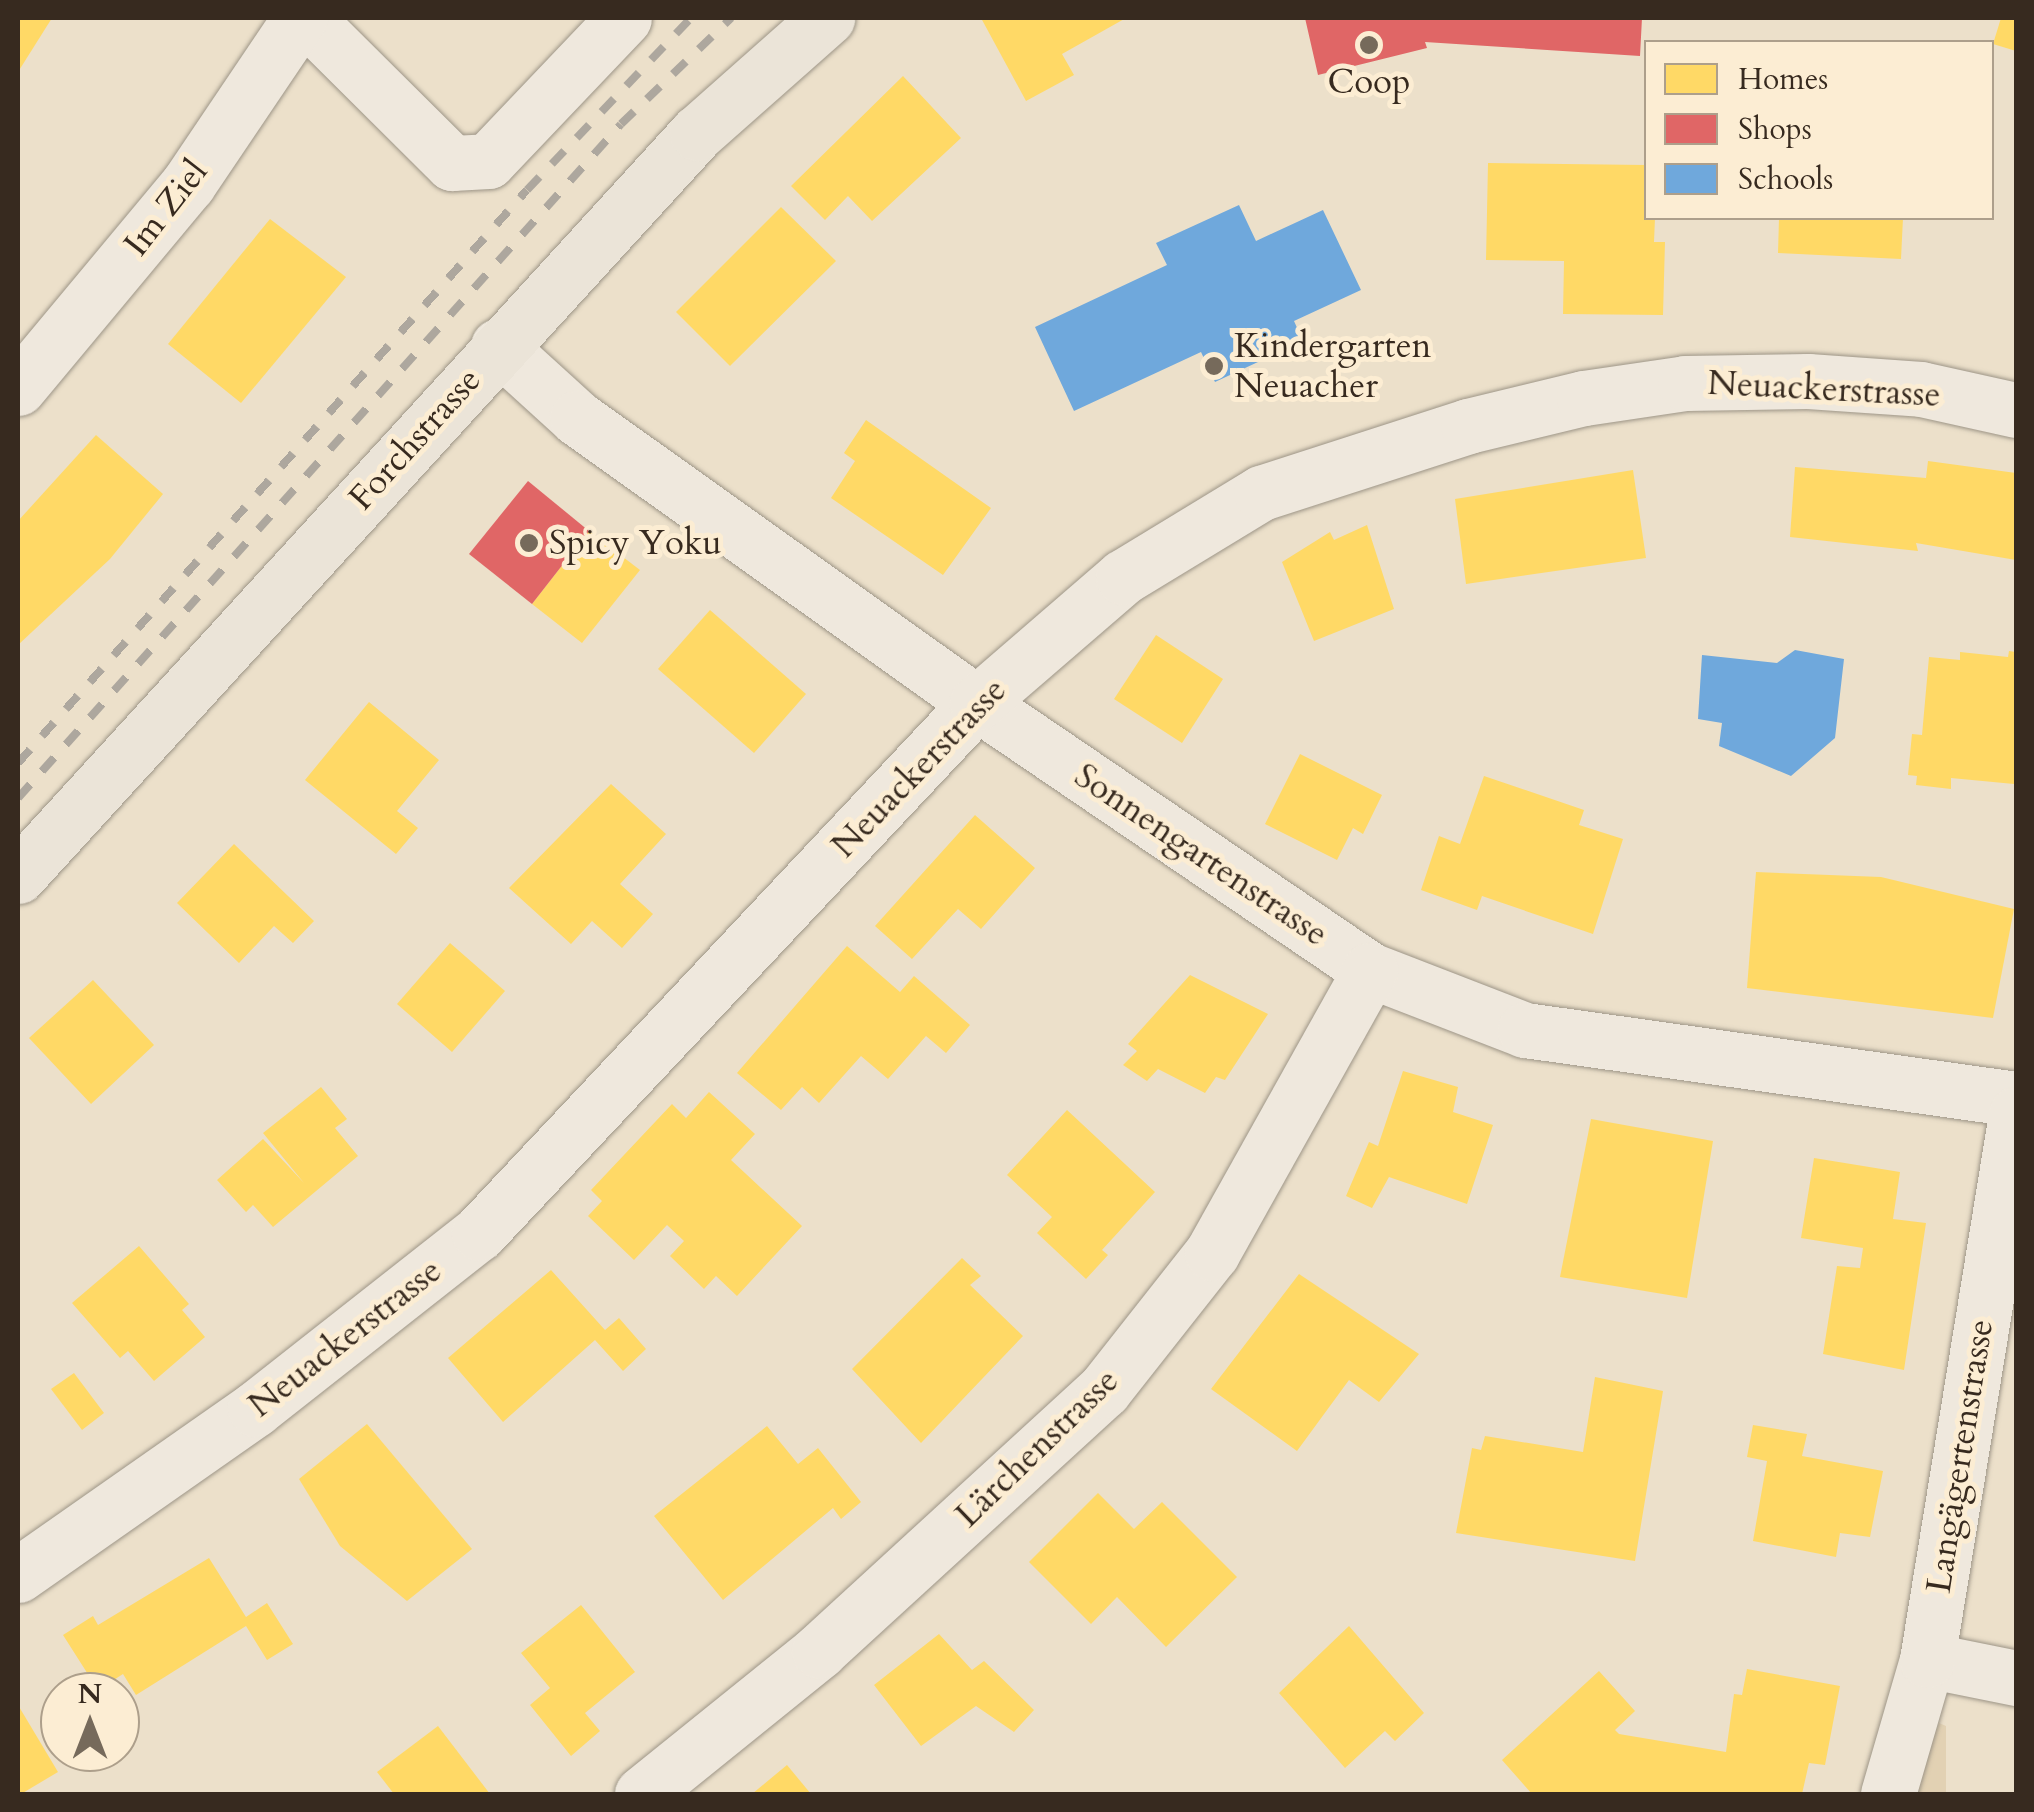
<!DOCTYPE html>
<meta charset="utf-8">
<style>
body{margin:0}
#map{position:relative;width:2034px;height:1812px;overflow:hidden;background:#ece0ca;font-family:Cardo,serif}
div>[style]{position:absolute}
.green>*{inset:0;background:#e2d1b3}
.homes>*{inset:0;background:#ffd966}
.shops>*{inset:0;background:#e06666}
.schools>*{inset:0;background:#6fa8dc}
.roads{filter:drop-shadow(0 0 2px #9d9587) drop-shadow(0 0 2px #9d9587)}
.minor>*{height:55px;margin:-27.5px;padding:0 27.5px;transform-origin:27.5px;border-radius:27.5px;background:#efe8dd}
.major>*{height:55px;margin:-27.5px;padding:0 27.5px;transform-origin:27.5px;border-radius:27.5px;background:#ebe4d8}
.rail>*{height:8px;margin-top:-4px;transform-origin:0;background:repeating-linear-gradient(90deg,#ada79e 0 18px,transparent 0 36px)}
.dots>*{width:28px;height:28px;translate:-50% -50%;box-sizing:border-box;border:5px solid #fcedd3;border-radius:50%}
span{translate:-50% -50%;white-space:nowrap;text-align:center;line-height:1.15;-webkit-text-stroke:10px #fcedd3;paint-order:stroke}
.poi-label{font-size:35px;color:#372a1f}
.left{translate:0 -50%;text-align:left}
.street-label{font-size:35px;color:#372a1f}
.frame{position:absolute;inset:0;border:20px solid #372a1f;pointer-events:none}
.legend{position:absolute;left:1644px;top:40px;width:350px;height:180px;box-sizing:border-box;background:#fcedd3;border:2px solid #ad9f8b;margin:0;padding:12px 18px;list-style:none;font-size:30px;color:#372a1f}
.legend li{display:flex;align-items:center;gap:20px;height:50px}
.legend b{width:50px;border:2px solid #ad9f8b}
.north{position:absolute;left:40px;top:1672px;width:100px;height:100px;box-sizing:border-box;background:#fcedd3;border:2px solid #ad9f8b;border-radius:50%;rotate:0deg;font-size:28px;font-weight:700;line-height:40px;text-align:center;color:#372a1f}
.north::after{content:'';display:block;margin:auto;width:35px;height:45px;background:#766a5b;clip-path:polygon(50% 0,100% 100%,50% 72%,0 100%)}
</style>
<div id="map">
<div class="green">
<div style="clip-path:polygon(1939px 1723px,1946px 1726px,1946px 1794px,1909px 1794px)"></div>
</div>
<div class="homes">
<div style="clip-path:polygon(18px 18px,52px 18px,18px 72px)"></div>
<div style="clip-path:polygon(981px 18px,1126px 18px,1062px 54px,1074px 75px,1026px 101px)"></div>
<div style="clip-path:polygon(2001px 18px,2016px 18px,2016px 51px,1993px 44px)"></div>
<div style="clip-path:polygon(903px 76px,961px 138px,872px 221px,848px 196px,825px 220px,791px 186px)"></div>
<div style="clip-path:polygon(1488px 163px,1646px 165px,1646px 218px,1655px 218px,1654px 242px,1665px 242px,1663px 315px,1563px 314px,1564px 261px,1486px 260px)"></div>
<div style="clip-path:polygon(781px 207px,836px 261px,730px 366px,676px 312px)"></div>
<div style="clip-path:polygon(1779px 218px,1903px 218px,1901px 259px,1778px 253px)"></div>
<div style="clip-path:polygon(270px 219px,346px 277px,241px 403px,168px 344px)"></div>
<div style="clip-path:polygon(866px 420px,991px 508px,943px 575px,831px 498px,855px 461px,844px 453px)"></div>
<div style="clip-path:polygon(96px 435px,163px 494px,110px 559px,18px 645px,18px 521px)"></div>
<div style="clip-path:polygon(1928px 461px,2016px 473px,2016px 560px,1916px 543px,1918px 551px,1790px 537px,1795px 467px,1926px 478px)"></div>
<div style="clip-path:polygon(1633px 470px,1646px 558px,1466px 584px,1455px 499px)"></div>
<div style="clip-path:polygon(1367px 525px,1394px 609px,1314px 641px,1282px 562px,1330px 532px,1334px 540px)"></div>
<div style="clip-path:polygon(589px 531px,640px 570px,582px 643px,532px 604px)"></div>
<div style="clip-path:polygon(710px 610px,806px 694px,754px 753px,658px 669px)"></div>
<div style="clip-path:polygon(1156px 635px,1223px 679px,1182px 743px,1114px 699px)"></div>
<div style="clip-path:polygon(2009px 651px,2016px 652px,2014px 784px,1951px 778px,1951px 789px,1916px 785px,1917px 776px,1908px 775px,1912px 734px,1922px 735px,1929px 657px,1960px 660px,1960px 652px,2008px 657px)"></div>
<div style="clip-path:polygon(369px 702px,439px 760px,397px 811px,418px 828px,396px 854px,305px 780px)"></div>
<div style="clip-path:polygon(1300px 754px,1382px 795px,1363px 834px,1353px 828px,1337px 860px,1265px 824px)"></div>
<div style="clip-path:polygon(1484px 776px,1584px 810px,1579px 825px,1623px 839px,1593px 934px,1482px 896px,1477px 910px,1421px 890px,1439px 836px,1460px 844px)"></div>
<div style="clip-path:polygon(611px 784px,666px 834px,620px 884px,653px 914px,622px 948px,592px 921px,571px 944px,509px 888px)"></div>
<div style="clip-path:polygon(975px 815px,1035px 868px,981px 929px,958px 909px,912px 959px,875px 926px)"></div>
<div style="clip-path:polygon(234px 844px,314px 921px,293px 943px,274px 926px,239px 963px,177px 903px)"></div>
<div style="clip-path:polygon(1756px 872px,1881px 877px,2014px 909px,1993px 1018px,1747px 988px)"></div>
<div style="clip-path:polygon(450px 943px,505px 991px,452px 1052px,397px 1004px)"></div>
<div style="clip-path:polygon(847px 946px,900px 992px,914px 976px,970px 1025px,946px 1053px,926px 1036px,888px 1079px,861px 1056px,819px 1103px,802px 1087px,781px 1110px,737px 1073px)"></div>
<div style="clip-path:polygon(1190px 975px,1268px 1014px,1225px 1080px,1216px 1077px,1205px 1093px,1158px 1069px,1147px 1081px,1123px 1065px,1137px 1051px,1128px 1044px)"></div>
<div style="clip-path:polygon(93px 980px,154px 1045px,91px 1104px,29px 1038px)"></div>
<div style="clip-path:polygon(1403px 1071px,1458px 1087px,1453px 1112px,1493px 1125px,1467px 1204px,1389px 1177px,1372px 1208px,1346px 1196px,1369px 1142px,1378px 1146px)"></div>
<div style="clip-path:polygon(321px 1087px,347px 1119px,335px 1128px,358px 1156px,273px 1227px,253px 1205px,246px 1212px,217px 1180px,263px 1139px,304px 1183px,263px 1133px)"></div>
<div style="clip-path:polygon(709px 1092px,755px 1134px,731px 1160px,802px 1226px,737px 1296px,716px 1276px,704px 1289px,670px 1256px,684px 1241px,667px 1225px,634px 1260px,588px 1216px,602px 1201px,591px 1190px,672px 1104px,686px 1118px)"></div>
<div style="clip-path:polygon(1067px 1110px,1155px 1192px,1102px 1250px,1108px 1255px,1086px 1279px,1037px 1233px,1052px 1217px,1007px 1175px)"></div>
<div style="clip-path:polygon(1591px 1119px,1713px 1141px,1687px 1298px,1560px 1277px)"></div>
<div style="clip-path:polygon(1814px 1158px,1900px 1172px,1893px 1219px,1926px 1223px,1904px 1370px,1823px 1354px,1837px 1266px,1860px 1268px,1863px 1248px,1801px 1238px)"></div>
<div style="clip-path:polygon(139px 1246px,189px 1304px,182px 1310px,205px 1337px,154px 1381px,128px 1351px,120px 1358px,72px 1303px)"></div>
<div style="clip-path:polygon(962px 1258px,981px 1276px,970px 1285px,1023px 1336px,921px 1443px,852px 1369px)"></div>
<div style="clip-path:polygon(551px 1270px,605px 1330px,619px 1318px,646px 1349px,623px 1371px,595px 1340px,503px 1422px,448px 1358px)"></div>
<div style="clip-path:polygon(1299px 1274px,1419px 1354px,1379px 1402px,1349px 1380px,1297px 1451px,1211px 1389px)"></div>
<div style="clip-path:polygon(74px 1373px,104px 1413px,82px 1430px,51px 1389px)"></div>
<div style="clip-path:polygon(1595px 1377px,1663px 1391px,1635px 1561px,1456px 1533px,1472px 1448px,1481px 1450px,1485px 1436px,1583px 1452px)"></div>
<div style="clip-path:polygon(367px 1424px,472px 1549px,407px 1601px,340px 1546px,299px 1479px)"></div>
<div style="clip-path:polygon(1753px 1425px,1807px 1434px,1802px 1456px,1883px 1471px,1870px 1537px,1840px 1533px,1836px 1557px,1753px 1541px,1767px 1461px,1747px 1457px)"></div>
<div style="clip-path:polygon(767px 1426px,798px 1464px,818px 1448px,861px 1502px,841px 1519px,833px 1508px,723px 1600px,654px 1516px)"></div>
<div style="clip-path:polygon(1098px 1493px,1134px 1529px,1162px 1502px,1237px 1577px,1166px 1647px,1117px 1597px,1091px 1624px,1029px 1562px)"></div>
<div style="clip-path:polygon(209px 1558px,246px 1617px,267px 1603px,293px 1644px,267px 1660px,246px 1626px,136px 1695px,123px 1674px,98px 1690px,63px 1635px,93px 1616px,98px 1625px)"></div>
<div style="clip-path:polygon(581px 1605px,635px 1672px,585px 1713px,600px 1731px,571px 1756px,530px 1705px,550px 1688px,521px 1653px)"></div>
<div style="clip-path:polygon(1349px 1626px,1424px 1713px,1395px 1741px,1385px 1731px,1345px 1768px,1279px 1693px)"></div>
<div style="clip-path:polygon(939px 1634px,972px 1670px,984px 1661px,1034px 1710px,1014px 1732px,976px 1706px,921px 1746px,874px 1685px)"></div>
<div style="clip-path:polygon(1747px 1669px,1840px 1686px,1825px 1765px,1809px 1763px,1802px 1794px,1532px 1794px,1502px 1760px,1599px 1671px,1635px 1711px,1615px 1730px,1619px 1734px,1726px 1752px,1734px 1694px,1742px 1695px)"></div>
<div style="clip-path:polygon(18px 1705px,58px 1772px,21px 1794px,18px 1794px)"></div>
<div style="clip-path:polygon(438px 1726px,490px 1794px,394px 1794px,377px 1772px)"></div>
<div style="clip-path:polygon(787px 1765px,811px 1794px,752px 1794px)"></div>
</div>
<div class="shops">
<div style="clip-path:polygon(1305px 18px,1642px 18px,1640px 56px,1425px 42px,1427px 48px,1318px 75px)"></div>
<div style="clip-path:polygon(528px 481px,589px 531px,532px 604px,469px 554px)"></div>
</div>
<div class="schools">
<div style="clip-path:polygon(1239px 205px,1256px 241px,1323px 210px,1361px 290px,1294px 321px,1303px 341px,1215px 382px,1201px 352px,1074px 411px,1035px 327px,1167px 265px,1156px 243px)"></div>
<div style="clip-path:polygon(1795px 650px,1844px 659px,1835px 738px,1791px 776px,1719px 746px,1722px 723px,1698px 719px,1702px 655px,1777px 663px)"></div>
</div>
<div class="roads">
<div class="minor">
<div style="left:306px;top:18px;width:206px;rotate:44.8deg"></div>
<div style="left:452px;top:163px;width:36px;rotate:-3deg"></div>
<div style="left:488px;top:161px;width:197px;rotate:-46.4deg"></div>
<div style="left:498px;top:346px;width:107px;rotate:42.3deg"></div>
<div style="left:577px;top:418px;width:491px;rotate:35.5deg"></div>
<div style="left:977px;top:703px;width:475px;rotate:34.2deg"></div>
<div style="left:1370px;top:970px;width:166px;rotate:21.2deg"></div>
<div style="left:1525px;top:1030px;width:496px;rotate:8deg"></div>
<div style="left:18px;top:388px;width:266px;rotate:-50.2deg"></div>
<div style="left:188px;top:184px;width:200px;rotate:-56deg"></div>
<div style="left:18px;top:1575px;width:289px;rotate:-35deg"></div>
<div style="left:255px;top:1409px;width:285px;rotate:-38.2deg"></div>
<div style="left:479px;top:1233px;width:727px;rotate:-46.78deg"></div>
<div style="left:977px;top:703px;width:193px;rotate:-40.8deg"></div>
<div style="left:1123px;top:577px;width:162px;rotate:-31.3deg"></div>
<div style="left:1261px;top:493px;width:218px;rotate:-17.9deg"></div>
<div style="left:1468px;top:426px;width:119px;rotate:-13.6deg"></div>
<div style="left:1584px;top:398px;width:102px;rotate:-8.4deg"></div>
<div style="left:1685px;top:383px;width:123px;rotate:-0.9deg"></div>
<div style="left:1808px;top:381px;width:113px;rotate:4deg"></div>
<div style="left:1921px;top:389px;width:97px;rotate:12.5deg"></div>
<div style="left:1927px;top:1660px;width:91px;rotate:11.4deg"></div>
<div style="left:642px;top:1794px;width:228px;rotate:-38.9deg"></div>
<div style="left:819px;top:1651px;width:386px;rotate:-42.5deg"></div>
<div style="left:1104px;top:1390px;width:174px;rotate:-51.8deg"></div>
<div style="left:1212px;top:1253px;width:324px;rotate:-60.8deg"></div>
<div style="left:1888px;top:1794px;width:140px;rotate:-73.8deg"></div>
<div style="left:1927px;top:1660px;width:553px;rotate:-80.74deg"></div>
</div>
<div class="major">
<div style="left:18px;top:876px;width:1007px;rotate:-47.58deg"></div>
<div style="left:697px;top:133px;width:174px;rotate:-41.5deg"></div>
</div>
</div>
<div class="rail">
<div style="left:18px;top:763px;width:766px;rotate:-48.39deg"></div>
<div style="left:527px;top:190px;width:238px;rotate:-46.4deg"></div>
<div style="left:18px;top:798px;width:904px;rotate:-48.18deg"></div>
<div style="left:621px;top:124px;width:153px;rotate:-43.9deg"></div>
</div>
<div class="dots">
<div style="left:1369px;top:45px;background:#766a5b"></div>
<div style="left:1214px;top:366px;background:#766a5b"></div>
<div style="left:529px;top:543px;background:#766a5b"></div>
</div>
<div class="poi-label">
<span style="left:1369px;top:82px">Coop</span>
<span class="left" style="left:1234px;top:366px">Kindergarten<br>Neuacher</span>
<span class="left" style="left:549px;top:543px">Spicy Yoku</span>
</div>
<div class="street-label">
<span style="left:166px;top:208px;rotate:-52deg">Im Ziel</span>
<span style="left:1824px;top:389px;rotate:3deg">Neuackerstrasse</span>
<span style="left:415px;top:439px;rotate:-48deg">Forchstrasse</span>
<span style="left:919px;top:768px;rotate:-46deg">Neuackerstrasse</span>
<span style="left:1201px;top:855px;rotate:34deg">Sonnengartenstrasse</span>
<span style="left:345px;top:1338px;rotate:-38deg">Neuackerstrasse</span>
<span style="left:1037px;top:1448px;rotate:-44deg">Lärchenstrasse</span>
<span style="left:1960px;top:1456px;rotate:-81deg">Langägertenstrasse</span>
</div>
<div class="frame"></div>
<ul class="legend">
<li><b style="height:28px;background:#ffd966"></b>Homes</li>
<li><b style="height:28px;background:#e06666"></b>Shops</li>
<li><b style="height:28px;background:#6fa8dc"></b>Schools</li>
</ul>
<div class="north">N</div>
</div>
